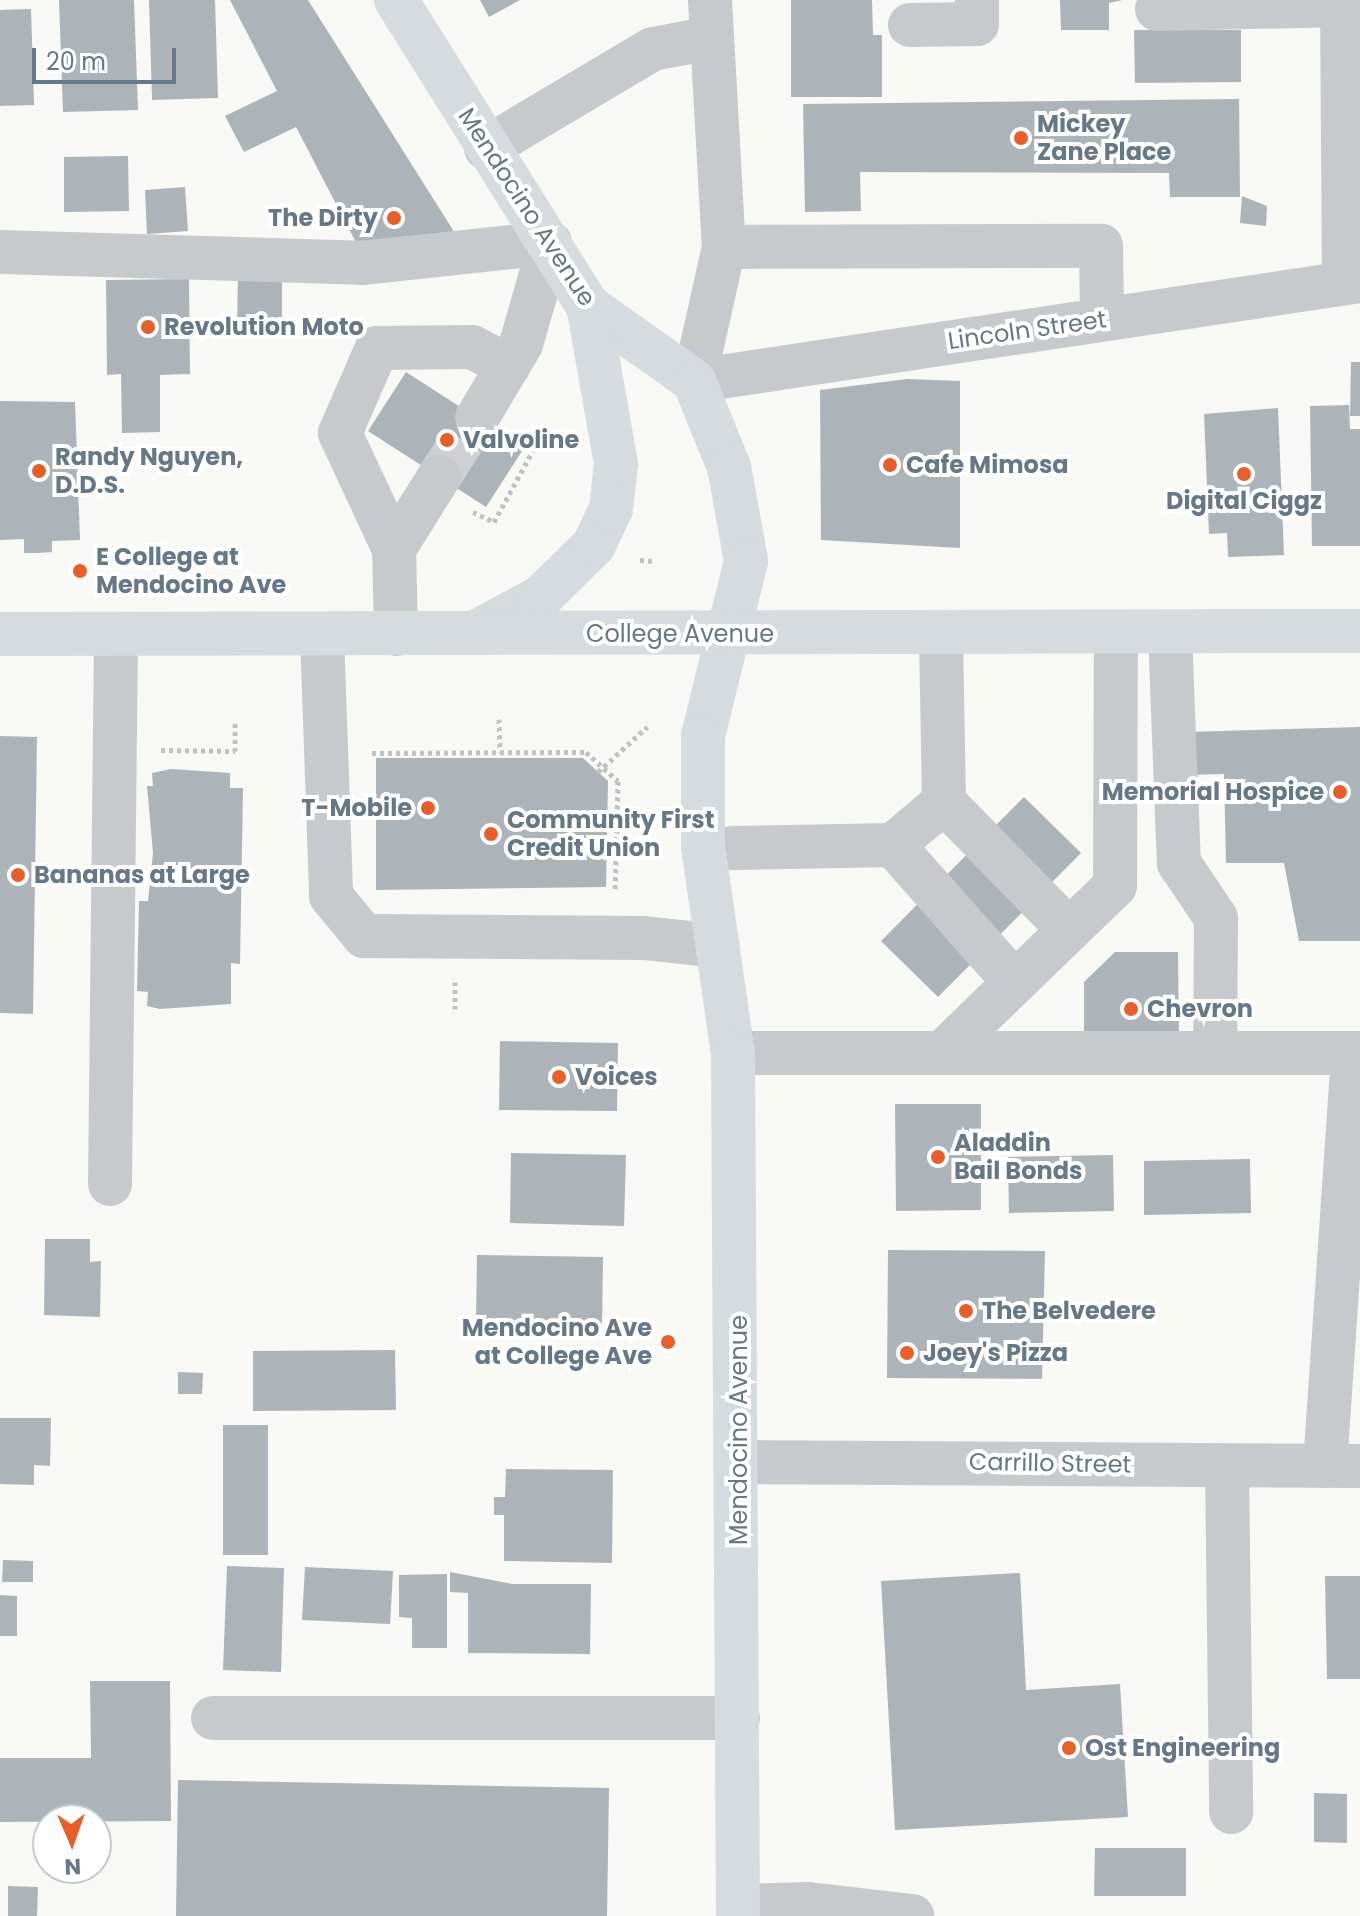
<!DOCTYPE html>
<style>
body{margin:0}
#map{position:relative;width:1360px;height:1916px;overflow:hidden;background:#f8f8f5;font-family:Poppins,sans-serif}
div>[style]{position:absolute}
.building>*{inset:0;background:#acb4ba}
.minor-tunnel>*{height:44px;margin-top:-22px;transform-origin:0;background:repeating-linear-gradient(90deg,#ccd1d4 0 44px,transparent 0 66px)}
.path>*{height:5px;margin-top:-2.5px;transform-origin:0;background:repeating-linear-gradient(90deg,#bfc2c4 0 4px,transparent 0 8px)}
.minor>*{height:44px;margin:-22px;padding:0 22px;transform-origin:22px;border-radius:22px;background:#c6cacd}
.major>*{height:44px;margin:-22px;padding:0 22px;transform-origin:22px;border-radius:22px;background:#d6dbdf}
.dots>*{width:22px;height:22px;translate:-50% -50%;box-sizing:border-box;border:4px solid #fff;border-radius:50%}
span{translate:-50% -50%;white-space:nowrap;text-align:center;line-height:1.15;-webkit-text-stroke:8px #fff;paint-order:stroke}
.poi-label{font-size:24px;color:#667787;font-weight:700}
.left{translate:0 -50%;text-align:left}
.right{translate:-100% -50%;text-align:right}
.street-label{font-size:24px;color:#667787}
.north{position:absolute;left:32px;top:1804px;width:80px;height:80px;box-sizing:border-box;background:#fff;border:2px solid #c2c9cf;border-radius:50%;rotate:178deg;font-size:22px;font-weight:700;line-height:32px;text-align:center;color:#667787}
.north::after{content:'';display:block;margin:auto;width:28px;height:36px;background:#e85e26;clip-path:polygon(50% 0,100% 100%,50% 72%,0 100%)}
.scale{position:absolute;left:32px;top:48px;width:144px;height:36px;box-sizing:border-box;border:4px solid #667787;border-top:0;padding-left:10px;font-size:24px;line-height:28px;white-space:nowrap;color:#667787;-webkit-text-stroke:6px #fff;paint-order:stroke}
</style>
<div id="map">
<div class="building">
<div style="clip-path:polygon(59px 0,134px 0,138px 110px,63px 112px)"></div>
<div style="clip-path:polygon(149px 0,215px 0,218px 98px,152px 100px)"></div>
<div style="clip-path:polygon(230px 0,308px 0,458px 238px,362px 254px,296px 127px,244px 152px,225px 116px,277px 91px)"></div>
<div style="clip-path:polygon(480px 0,520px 0,489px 17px)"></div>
<div style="clip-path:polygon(791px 0,872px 0,873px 35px,882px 35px,882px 97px,791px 97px)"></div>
<div style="clip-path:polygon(1122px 0,1109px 3px,1109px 30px,1061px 30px,1060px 0)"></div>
<div style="clip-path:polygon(31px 9px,34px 105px,0 106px,0 10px)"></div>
<div style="clip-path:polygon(1134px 30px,1241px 30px,1241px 82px,1135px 83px)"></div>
<div style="clip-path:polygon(1239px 99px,1240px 197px,1170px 197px,1169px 173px,860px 172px,861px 211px,805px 212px,803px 104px)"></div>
<div style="clip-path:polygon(128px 156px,129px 211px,64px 212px,64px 157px)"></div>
<div style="clip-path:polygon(185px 187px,188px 231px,147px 234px,145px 190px)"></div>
<div style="clip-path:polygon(1242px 196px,1267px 206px,1266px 226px,1240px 223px)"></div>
<div style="clip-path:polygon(238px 273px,282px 273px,282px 331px,237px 331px)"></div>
<div style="clip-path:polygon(189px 279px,190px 374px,160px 375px,160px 432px,122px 433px,121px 374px,107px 375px,106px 280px)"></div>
<div style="clip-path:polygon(1351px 362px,1360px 362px,1360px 416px,1350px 416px)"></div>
<div style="clip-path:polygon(406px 372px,524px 448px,486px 507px,368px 431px)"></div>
<div style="clip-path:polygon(907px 379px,960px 381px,960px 548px,821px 540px,820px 390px)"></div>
<div style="clip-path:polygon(0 401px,75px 402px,80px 540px,52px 541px,52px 552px,38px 553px,24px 553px,24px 539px,0 540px)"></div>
<div style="clip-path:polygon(1349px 405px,1350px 429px,1360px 429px,1360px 546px,1312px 546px,1310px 406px)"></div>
<div style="clip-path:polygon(1278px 408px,1284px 555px,1228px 557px,1227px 533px,1209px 534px,1204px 414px)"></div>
<div style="clip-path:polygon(1360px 727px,1360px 941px,1299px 941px,1284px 863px,1226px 863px,1224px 774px,1188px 775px,1188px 732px)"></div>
<div style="clip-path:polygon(0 736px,37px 737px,33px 1014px,0 1013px)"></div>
<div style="clip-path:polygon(376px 758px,583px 758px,608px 781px,606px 887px,376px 890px)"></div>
<div style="clip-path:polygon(171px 769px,230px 773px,230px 788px,243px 788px,240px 964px,231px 963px,231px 1004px,160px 1009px,147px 1006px,148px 992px,137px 991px,139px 901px,148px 901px,153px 853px,147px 786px,153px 786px,152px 773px)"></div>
<div style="clip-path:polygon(1024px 797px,1081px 853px,938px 997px,881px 941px)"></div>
<div style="clip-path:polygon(1115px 952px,1178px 952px,1179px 1037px,1084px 1038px,1084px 982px)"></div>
<div style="clip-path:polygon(500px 1041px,618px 1043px,617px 1111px,499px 1110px)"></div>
<div style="clip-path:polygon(895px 1104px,981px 1104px,981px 1210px,896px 1211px)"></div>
<div style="clip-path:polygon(511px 1153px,626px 1155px,624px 1226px,510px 1223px)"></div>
<div style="clip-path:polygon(1113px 1155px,1114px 1211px,1009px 1213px,1008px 1157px)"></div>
<div style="clip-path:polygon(1250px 1159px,1251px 1213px,1144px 1215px,1144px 1161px)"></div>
<div style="clip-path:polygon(45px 1239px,90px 1239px,90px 1262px,101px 1261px,100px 1317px,44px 1315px)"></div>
<div style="clip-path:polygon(888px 1250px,1045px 1251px,1042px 1379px,887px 1378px)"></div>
<div style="clip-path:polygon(477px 1255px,603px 1257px,602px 1327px,476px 1325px)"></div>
<div style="clip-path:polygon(395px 1350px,396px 1410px,253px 1411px,253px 1351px)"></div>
<div style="clip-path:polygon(178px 1372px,203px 1373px,202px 1394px,178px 1394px)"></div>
<div style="clip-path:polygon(0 1418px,51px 1418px,50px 1466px,34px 1465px,34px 1485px,0 1484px)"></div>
<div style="clip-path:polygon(223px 1425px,268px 1425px,268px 1555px,223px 1555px)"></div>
<div style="clip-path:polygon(506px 1469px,613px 1470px,612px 1563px,504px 1561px,504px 1515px,494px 1515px,494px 1497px,505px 1497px)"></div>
<div style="clip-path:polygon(3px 1560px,33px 1561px,33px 1582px,2px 1582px)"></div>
<div style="clip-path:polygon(227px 1566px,284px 1568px,281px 1672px,223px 1670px)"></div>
<div style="clip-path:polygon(305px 1567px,393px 1571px,390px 1624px,302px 1620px)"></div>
<div style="clip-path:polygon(450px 1572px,512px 1584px,591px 1584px,590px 1654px,468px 1653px,468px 1593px,450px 1592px)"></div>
<div style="clip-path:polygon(1020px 1573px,1026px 1690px,1120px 1684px,1128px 1817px,895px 1830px,881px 1581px)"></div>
<div style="clip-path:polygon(447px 1574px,447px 1648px,412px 1648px,412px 1618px,399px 1617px,399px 1575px)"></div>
<div style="clip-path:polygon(1325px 1576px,1360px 1576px,1360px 1679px,1327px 1679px)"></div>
<div style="clip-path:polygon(0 1595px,17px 1596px,17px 1636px,0 1636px)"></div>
<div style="clip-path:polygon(90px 1681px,170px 1681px,171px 1821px,0 1822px,0 1758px,91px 1758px)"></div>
<div style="clip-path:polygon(178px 1780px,609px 1788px,607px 1916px,176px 1916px)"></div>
<div style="clip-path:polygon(1314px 1793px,1347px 1794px,1347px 1843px,1314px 1842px)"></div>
<div style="clip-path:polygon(1095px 1848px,1186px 1848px,1186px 1896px,1094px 1896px)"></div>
<div style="clip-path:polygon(8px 1886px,38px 1887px,37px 1916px,8px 1916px)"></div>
</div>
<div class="minor-tunnel">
<div style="left:439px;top:477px;width:70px;rotate:-57.2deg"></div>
</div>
<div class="path">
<div style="left:473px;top:512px;width:23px;rotate:25deg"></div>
<div style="left:494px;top:522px;width:90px;rotate:-61.4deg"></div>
<div style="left:537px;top:443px;width:21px;rotate:-151deg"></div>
<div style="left:640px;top:560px;width:15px;rotate:4deg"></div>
<div style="left:499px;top:719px;width:33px;rotate:88deg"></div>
<div style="left:161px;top:750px;width:74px;rotate:0.8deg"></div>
<div style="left:235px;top:751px;width:30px;rotate:-90deg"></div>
<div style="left:372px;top:753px;width:214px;rotate:-0.3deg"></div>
<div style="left:586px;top:752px;width:43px;rotate:42.2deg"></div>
<div style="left:618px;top:781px;width:111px;rotate:91.5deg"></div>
<div style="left:598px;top:772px;width:67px;rotate:-42.6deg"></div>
<div style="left:455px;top:982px;width:27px;rotate:90deg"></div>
</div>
<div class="minor">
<div style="left:710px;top:0;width:247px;rotate:86.8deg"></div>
<div style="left:724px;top:247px;width:137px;rotate:102.6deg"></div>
<div style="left:694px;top:381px;width:673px;rotate:-8.54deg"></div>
<div style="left:1342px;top:0;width:283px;rotate:89.6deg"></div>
<div style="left:1157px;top:9px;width:185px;rotate:-1.2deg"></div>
<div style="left:910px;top:25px;width:67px;rotate:-0.9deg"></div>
<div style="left:977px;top:24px;width:24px;rotate:-90deg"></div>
<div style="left:486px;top:148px;width:194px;rotate:-30.7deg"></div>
<div style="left:653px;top:49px;width:59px;rotate:-10.7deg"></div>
<div style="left:724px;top:247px;width:377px;rotate:-0.2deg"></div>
<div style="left:1101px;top:246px;width:73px;rotate:89.2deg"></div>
<div style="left:0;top:252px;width:362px;rotate:1.7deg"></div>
<div style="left:362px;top:263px;width:189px;rotate:-6.1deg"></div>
<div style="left:550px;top:243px;width:105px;rotate:106deg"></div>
<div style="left:521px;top:344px;width:86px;rotate:120.7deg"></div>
<div style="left:394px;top:549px;width:85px;rotate:-58deg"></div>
<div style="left:941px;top:633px;width:169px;rotate:89deg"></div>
<div style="left:944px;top:802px;width:177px;rotate:45.7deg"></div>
<div style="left:1170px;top:633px;width:230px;rotate:87.8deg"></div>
<div style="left:1179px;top:863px;width:66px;rotate:56.1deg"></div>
<div style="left:1216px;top:918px;width:135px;rotate:90.4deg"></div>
<div style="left:322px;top:634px;width:262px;rotate:88deg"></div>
<div style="left:331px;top:896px;width:52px;rotate:50.5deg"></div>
<div style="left:364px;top:936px;width:280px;rotate:0.4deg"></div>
<div style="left:644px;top:938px;width:74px;rotate:6.2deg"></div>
<div style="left:396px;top:634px;width:85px;rotate:-91.3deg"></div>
<div style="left:394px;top:549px;width:128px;rotate:-115deg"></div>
<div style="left:340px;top:433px;width:93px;rotate:-66.5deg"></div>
<div style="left:377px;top:348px;width:95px;rotate:-0.6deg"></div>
<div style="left:472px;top:347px;width:41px;rotate:27.8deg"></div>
<div style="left:893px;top:845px;width:183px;rotate:48.5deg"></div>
<div style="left:732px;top:848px;width:161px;rotate:-1.1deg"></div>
<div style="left:893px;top:845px;width:67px;rotate:-40.1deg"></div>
<div style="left:733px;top:1053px;width:627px"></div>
<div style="left:942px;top:1053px;width:240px;rotate:-44deg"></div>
<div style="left:1115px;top:886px;width:254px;rotate:-89.8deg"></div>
<div style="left:110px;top:1184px;width:550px;rotate:-89.37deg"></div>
<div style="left:741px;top:1462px;width:619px;rotate:0.37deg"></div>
<div style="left:1227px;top:1466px;width:346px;rotate:89.3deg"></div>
<div style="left:1325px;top:1466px;width:414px;rotate:-86.1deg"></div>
<div style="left:213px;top:1718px;width:525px"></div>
<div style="left:739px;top:1906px;width:69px;rotate:-1.7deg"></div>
<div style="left:808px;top:1904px;width:105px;rotate:6.6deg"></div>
</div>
<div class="major">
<div style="left:396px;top:0;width:361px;rotate:57.9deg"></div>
<div style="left:588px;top:306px;width:130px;rotate:35.3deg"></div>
<div style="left:694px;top:381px;width:93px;rotate:67.9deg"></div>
<div style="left:729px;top:467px;width:96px;rotate:79.7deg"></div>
<div style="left:746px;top:561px;width:180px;rotate:103.8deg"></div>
<div style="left:703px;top:736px;width:110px;rotate:90deg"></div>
<div style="left:703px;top:846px;width:209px;rotate:81.8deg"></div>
<div style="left:733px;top:1053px;width:863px;rotate:89.67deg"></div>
<div style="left:476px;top:632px;width:74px;rotate:-28.3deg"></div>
<div style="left:541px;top:597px;width:74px;rotate:-44.5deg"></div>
<div style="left:594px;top:545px;width:40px;rotate:-65deg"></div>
<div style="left:611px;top:509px;width:45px;rotate:-83.7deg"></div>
<div style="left:616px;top:464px;width:160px;rotate:-100deg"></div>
<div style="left:0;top:634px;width:1360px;rotate:-0.13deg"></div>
</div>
<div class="dots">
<div style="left:1021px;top:138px;background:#e85e26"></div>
<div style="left:394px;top:218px;background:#e85e26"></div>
<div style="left:148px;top:327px;background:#e85e26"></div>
<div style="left:447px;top:440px;background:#e85e26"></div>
<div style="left:890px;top:465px;background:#e85e26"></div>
<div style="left:39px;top:471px;background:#e85e26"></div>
<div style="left:1244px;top:474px;background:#e85e26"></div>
<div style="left:80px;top:571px;background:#e85e26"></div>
<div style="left:1340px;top:792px;background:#e85e26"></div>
<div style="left:428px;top:808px;background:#e85e26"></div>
<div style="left:491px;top:834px;background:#e85e26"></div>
<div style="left:18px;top:875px;background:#e85e26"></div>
<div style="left:1131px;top:1009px;background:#e85e26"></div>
<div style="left:559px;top:1077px;background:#e85e26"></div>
<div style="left:938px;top:1157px;background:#e85e26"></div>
<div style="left:966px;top:1311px;background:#e85e26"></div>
<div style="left:668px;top:1342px;background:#e85e26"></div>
<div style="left:907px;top:1353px;background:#e85e26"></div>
<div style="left:1069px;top:1748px;background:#e85e26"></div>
</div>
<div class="poi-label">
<span class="left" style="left:1037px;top:138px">Mickey<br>Zane Place</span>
<span class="right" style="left:378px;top:218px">The Dirty</span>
<span class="left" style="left:164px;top:327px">Revolution Moto</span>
<span class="left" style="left:463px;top:440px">Valvoline</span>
<span class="left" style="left:55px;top:471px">Randy Nguyen,<br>D.D.S.</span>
<span class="left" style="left:906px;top:465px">Cafe Mimosa</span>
<span style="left:1244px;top:501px">Digital Ciggz</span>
<span class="left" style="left:96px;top:571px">E College at<br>Mendocino Ave</span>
<span class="right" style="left:1324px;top:792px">Memorial Hospice</span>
<span class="right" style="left:412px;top:808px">T-Mobile</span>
<span class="left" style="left:507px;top:834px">Community First<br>Credit Union</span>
<span class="left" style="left:34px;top:875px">Bananas at Large</span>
<span class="left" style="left:1147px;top:1009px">Chevron</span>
<span class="left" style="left:575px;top:1077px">Voices</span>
<span class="left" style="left:954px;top:1157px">Aladdin<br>Bail Bonds</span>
<span class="left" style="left:982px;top:1311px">The Belvedere</span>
<span class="right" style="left:652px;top:1342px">Mendocino Ave<br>at College Ave</span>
<span class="left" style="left:923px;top:1353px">Joey's Pizza</span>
<span class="left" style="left:1085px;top:1748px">Ost Engineering</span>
</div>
<div class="street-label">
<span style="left:527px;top:207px;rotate:57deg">Mendocino Avenue</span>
<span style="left:1027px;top:330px;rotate:-8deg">Lincoln Street</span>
<span style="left:680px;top:634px">College Avenue</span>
<span style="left:739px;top:1430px;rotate:-90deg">Mendocino Avenue</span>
<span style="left:1050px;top:1463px;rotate:1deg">Carrillo Street</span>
</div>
<div class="north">N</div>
<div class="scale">20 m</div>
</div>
